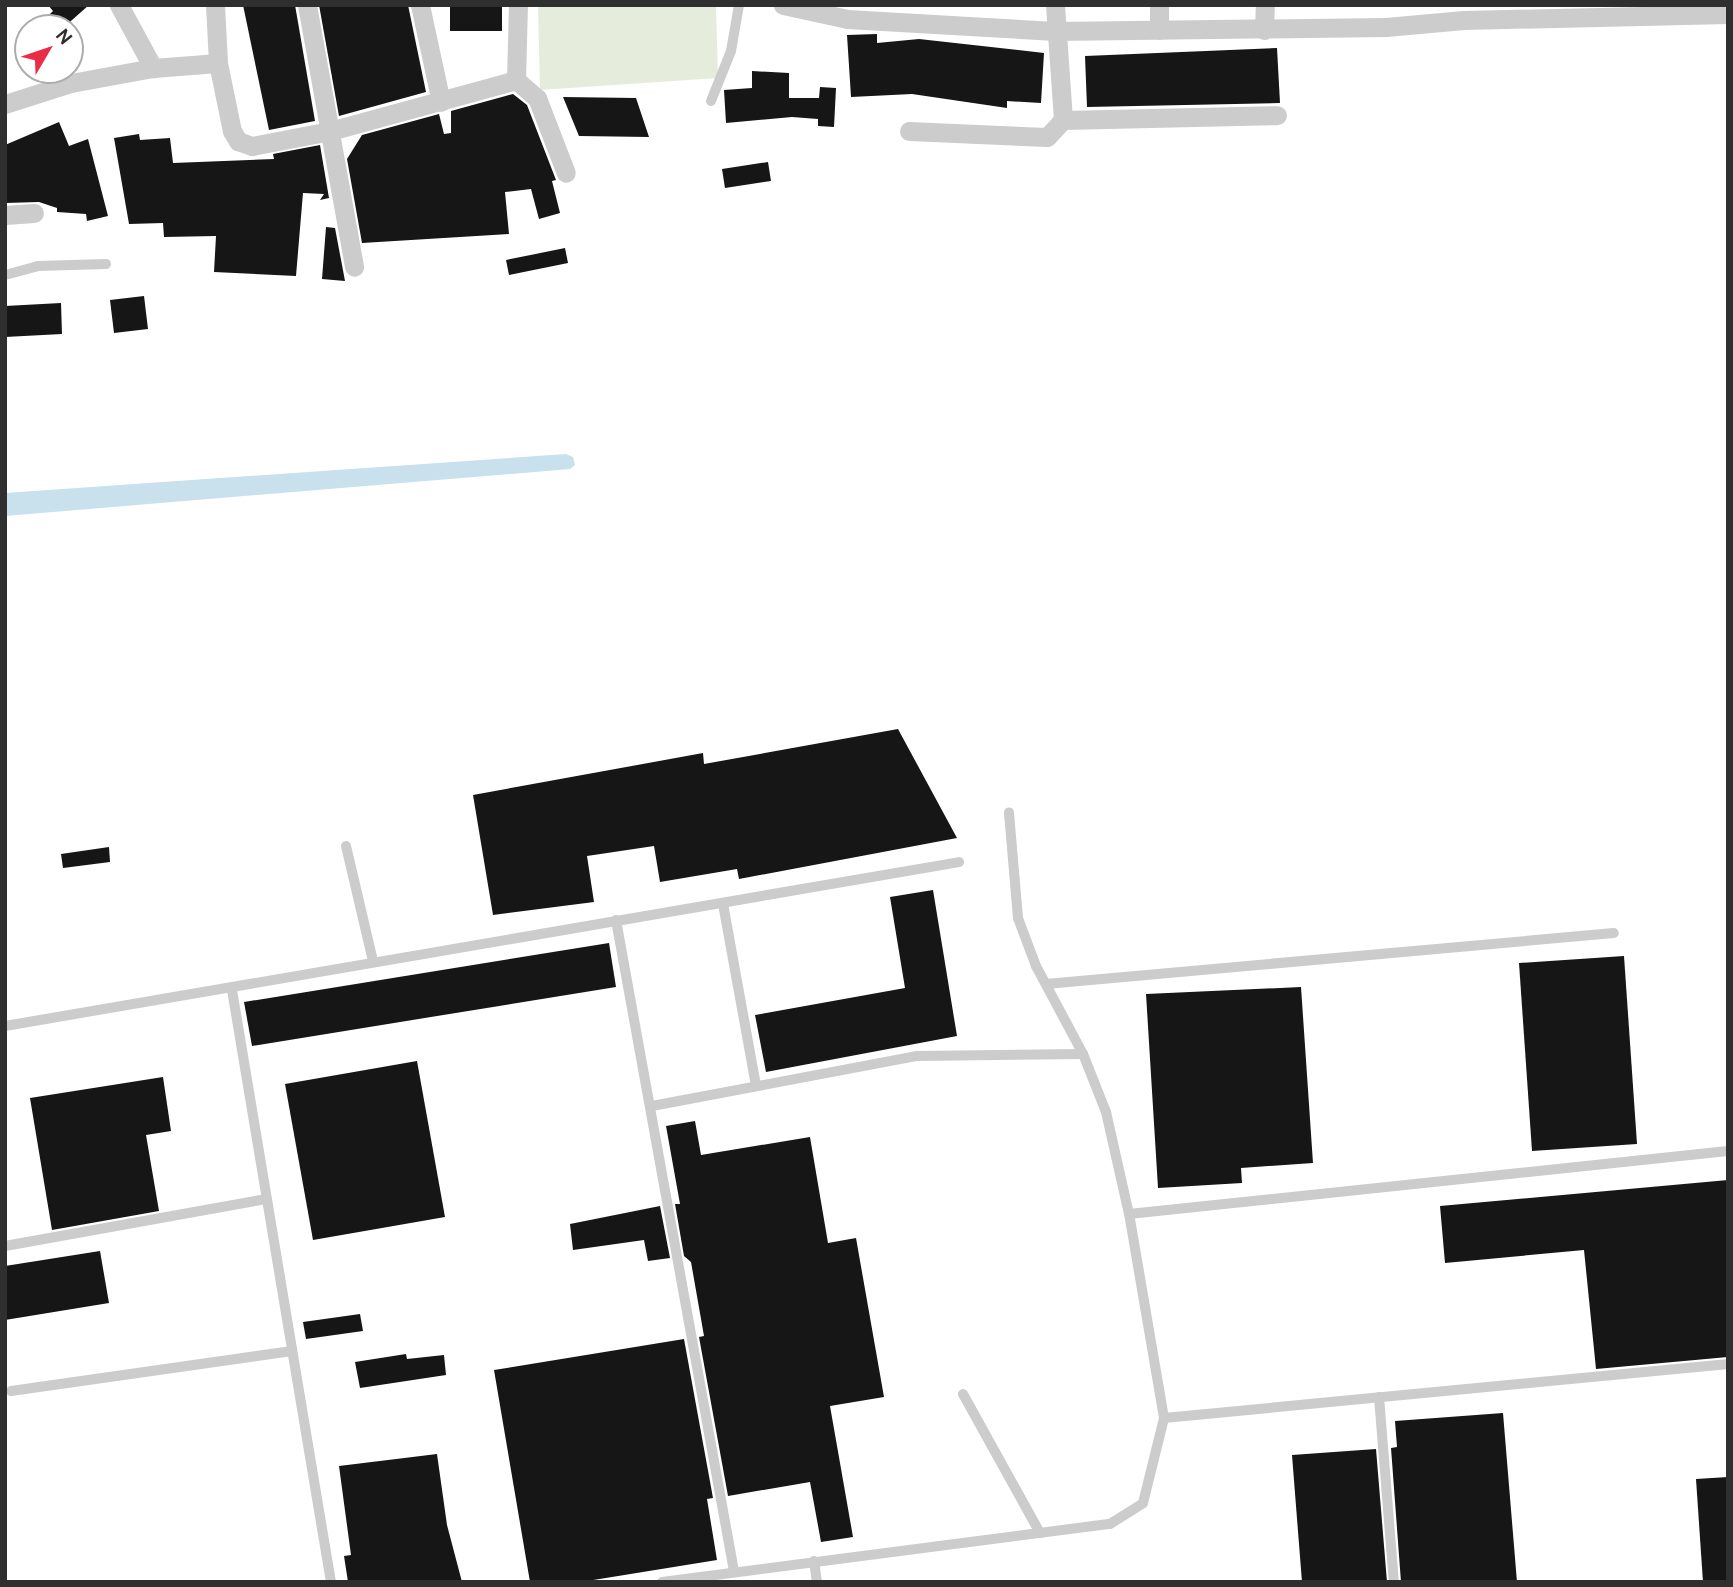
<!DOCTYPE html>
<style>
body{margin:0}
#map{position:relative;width:1733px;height:1587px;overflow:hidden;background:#fff;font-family:Cabin,sans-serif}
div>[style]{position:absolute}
.green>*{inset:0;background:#e6ecdc}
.water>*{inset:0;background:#c8e1ed}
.building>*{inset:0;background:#161616}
.service>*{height:10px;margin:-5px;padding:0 5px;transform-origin:5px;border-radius:5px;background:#ccc}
.minor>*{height:19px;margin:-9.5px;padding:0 9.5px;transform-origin:9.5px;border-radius:9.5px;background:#ccc}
span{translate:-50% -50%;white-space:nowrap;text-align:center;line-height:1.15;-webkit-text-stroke:7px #fff;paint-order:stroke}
.frame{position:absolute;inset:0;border:7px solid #2f2f2f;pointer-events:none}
.north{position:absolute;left:14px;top:14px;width:70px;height:70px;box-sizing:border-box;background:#fff;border:2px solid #acacac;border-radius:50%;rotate:51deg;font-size:19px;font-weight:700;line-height:28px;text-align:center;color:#2f2f2f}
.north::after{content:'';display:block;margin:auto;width:24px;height:32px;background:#ea2c47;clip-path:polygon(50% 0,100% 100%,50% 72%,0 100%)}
</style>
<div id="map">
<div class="green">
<div style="clip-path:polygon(538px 6px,716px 6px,718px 78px,540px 90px)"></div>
</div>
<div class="water">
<div style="clip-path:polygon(566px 454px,573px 457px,575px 465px,570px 469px,5px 516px,5px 493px)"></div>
</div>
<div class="building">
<div style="clip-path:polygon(48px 5px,89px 5px,63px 28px,36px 28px,53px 11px)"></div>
<div style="clip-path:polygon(243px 5px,295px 5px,315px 121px,269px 130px)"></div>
<div style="clip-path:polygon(319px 5px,408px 5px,426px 92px,339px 116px)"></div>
<div style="clip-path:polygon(450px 5px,502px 5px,502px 31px,450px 31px)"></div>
<div style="clip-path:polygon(877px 34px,877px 43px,919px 39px,1044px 53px,1041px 103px,1007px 101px,1007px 108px,912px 94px,851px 97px,847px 35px)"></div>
<div style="clip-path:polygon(1277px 48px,1280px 103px,1087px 107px,1085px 56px)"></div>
<div style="clip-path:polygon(752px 71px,789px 73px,789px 98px,819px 98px,820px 87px,836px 88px,834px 127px,818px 126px,818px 119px,792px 117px,726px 123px,724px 90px,752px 88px)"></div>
<div style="clip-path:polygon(513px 94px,527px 105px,556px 180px,552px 181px,560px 213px,539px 219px,531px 189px,505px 192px,509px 234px,362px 243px,347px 159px,362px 135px,439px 114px,444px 134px,451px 133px,451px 111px)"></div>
<div style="clip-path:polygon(563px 97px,636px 98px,649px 137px,579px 136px)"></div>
<div style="clip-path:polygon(59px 122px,69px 146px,88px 139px,108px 216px,87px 221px,86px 214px,57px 212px,57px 208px,39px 202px,5px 203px,5px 145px)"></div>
<div style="clip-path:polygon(139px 134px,140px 140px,170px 138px,173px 163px,274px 159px,273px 154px,320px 145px,329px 198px,320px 200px,324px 194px,303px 193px,296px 276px,214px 272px,216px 236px,164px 237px,163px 223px,129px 224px,114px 138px)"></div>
<div style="clip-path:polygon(768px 162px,771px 181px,725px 188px,722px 169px)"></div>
<div style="clip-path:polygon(326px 227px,335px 228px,345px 281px,322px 279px)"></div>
<div style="clip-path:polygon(565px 248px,568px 263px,509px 275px,506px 260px)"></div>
<div style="clip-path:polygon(144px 296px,148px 329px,114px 333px,110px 300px)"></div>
<div style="clip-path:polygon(61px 303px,62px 334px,5px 337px,5px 306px)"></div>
<div style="clip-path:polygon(898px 729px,957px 838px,739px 879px,737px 869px,660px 882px,654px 846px,587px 856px,594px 902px,493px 915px,473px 795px,703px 753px,704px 764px)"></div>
<div style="clip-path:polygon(109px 847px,110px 862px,63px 868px,61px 854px)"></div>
<div style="clip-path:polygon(933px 890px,957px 1036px,766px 1072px,755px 1015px,905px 988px,890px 897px)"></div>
<div style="clip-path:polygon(609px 943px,616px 987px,252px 1046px,244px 1002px)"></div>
<div style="clip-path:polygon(1624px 956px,1637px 1144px,1532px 1151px,1519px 963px)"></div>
<div style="clip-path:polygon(1301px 987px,1313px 1163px,1241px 1168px,1242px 1183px,1158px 1188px,1146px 994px)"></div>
<div style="clip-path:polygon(417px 1061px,445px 1217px,313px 1240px,285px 1084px)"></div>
<div style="clip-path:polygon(163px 1077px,171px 1131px,146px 1135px,159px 1211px,52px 1230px,30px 1098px)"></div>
<div style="clip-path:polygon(695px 1121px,701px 1155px,810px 1137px,828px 1243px,856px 1238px,884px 1397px,830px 1406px,853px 1537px,821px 1542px,810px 1482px,728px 1496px,699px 1337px,704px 1336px,691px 1262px,684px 1256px,675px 1204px,680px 1204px,666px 1126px)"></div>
<div style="clip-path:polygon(1728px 1180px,1728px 1357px,1596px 1369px,1584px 1250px,1445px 1263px,1440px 1206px)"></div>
<div style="clip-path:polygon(660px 1206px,670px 1258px,648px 1261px,644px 1240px,573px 1250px,570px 1224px)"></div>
<div style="clip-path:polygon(100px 1251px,109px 1303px,5px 1320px,5px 1266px)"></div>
<div style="clip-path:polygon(360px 1314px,363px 1331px,306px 1339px,303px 1322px)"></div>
<div style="clip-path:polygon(684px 1339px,713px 1498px,707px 1499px,717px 1560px,581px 1582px,530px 1582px,494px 1370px)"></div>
<div style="clip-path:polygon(406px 1354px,407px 1359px,444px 1355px,446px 1375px,360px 1388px,355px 1362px)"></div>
<div style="clip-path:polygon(1503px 1413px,1517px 1582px,1401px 1582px,1391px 1448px,1397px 1447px,1395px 1421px)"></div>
<div style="clip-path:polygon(1376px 1449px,1387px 1582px,1302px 1582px,1292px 1455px)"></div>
<div style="clip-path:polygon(437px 1454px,447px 1525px,462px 1582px,348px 1582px,344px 1556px,351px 1555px,339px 1466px)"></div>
<div style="clip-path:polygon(1728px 1477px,1728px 1582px,1703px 1582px,1696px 1479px)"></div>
</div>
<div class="service">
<div style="left:711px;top:101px;width:54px;rotate:-68.2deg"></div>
<div style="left:731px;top:51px;width:47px;rotate:-80.1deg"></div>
<div style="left:5px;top:275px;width:34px;rotate:-15deg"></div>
<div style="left:38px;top:266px;width:68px;rotate:-1.7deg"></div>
<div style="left:346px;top:846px;width:118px;rotate:76.8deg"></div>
<div style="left:723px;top:904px;width:185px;rotate:79.7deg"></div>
<div style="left:616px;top:920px;width:662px;rotate:79.73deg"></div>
<div style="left:1046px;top:984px;width:570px;rotate:-5.13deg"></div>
<div style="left:232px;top:990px;width:600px;rotate:80.51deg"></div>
<div style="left:5px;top:1026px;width:968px;rotate:-9.75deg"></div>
<div style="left:652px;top:1106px;width:270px;rotate:-10.7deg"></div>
<div style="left:917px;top:1056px;width:166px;rotate:-0.7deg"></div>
<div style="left:1129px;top:1214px;width:602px;rotate:-6deg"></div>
<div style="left:5px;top:1246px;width:265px;rotate:-10.2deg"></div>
<div style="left:11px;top:1391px;width:284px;rotate:-8.1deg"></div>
<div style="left:963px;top:1394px;width:159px;rotate:61deg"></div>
<div style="left:1379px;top:1397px;width:186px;rotate:85.4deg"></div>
<div style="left:1164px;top:1418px;width:567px;rotate:-5.47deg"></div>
<div style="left:814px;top:1561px;width:21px;rotate:82deg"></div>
<div style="left:662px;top:1582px;width:452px;rotate:-7.4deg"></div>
<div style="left:1110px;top:1524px;width:39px;rotate:-32deg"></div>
<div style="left:1143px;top:1503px;width:88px;rotate:-76.1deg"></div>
<div style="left:1164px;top:1418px;width:207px;rotate:-99.7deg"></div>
<div style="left:1129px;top:1214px;width:105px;rotate:-102.7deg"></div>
<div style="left:1106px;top:1112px;width:62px;rotate:-111.6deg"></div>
<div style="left:1083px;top:1054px;width:100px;rotate:-118.1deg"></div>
<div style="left:1036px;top:966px;width:51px;rotate:-110.6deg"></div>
<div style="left:1018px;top:918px;width:106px;rotate:-94.9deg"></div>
</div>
<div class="minor">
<div style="left:119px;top:5px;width:72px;rotate:61.6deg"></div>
<div style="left:215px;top:5px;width:58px;rotate:87deg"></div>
<div style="left:218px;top:63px;width:69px;rotate:78.4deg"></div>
<div style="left:232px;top:131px;width:12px;rotate:59deg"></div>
<div style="left:238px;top:141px;width:15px;rotate:20deg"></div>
<div style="left:252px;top:146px;width:79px;rotate:-10.9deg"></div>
<div style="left:330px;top:131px;width:193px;rotate:-15.3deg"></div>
<div style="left:516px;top:80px;width:28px;rotate:41deg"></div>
<div style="left:537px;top:98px;width:80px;rotate:68.9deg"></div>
<div style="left:307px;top:5px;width:266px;rotate:79.8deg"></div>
<div style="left:420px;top:5px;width:99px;rotate:77.8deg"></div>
<div style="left:783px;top:5px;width:66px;rotate:12.3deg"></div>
<div style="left:847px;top:19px;width:208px;rotate:3.3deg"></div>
<div style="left:1055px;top:31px;width:331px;rotate:-0.7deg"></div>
<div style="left:1386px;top:27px;width:78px;rotate:-5.1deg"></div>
<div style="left:1464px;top:20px;width:264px;rotate:-1.3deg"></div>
<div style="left:1055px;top:5px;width:115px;rotate:86deg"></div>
<div style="left:1063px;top:120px;width:214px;rotate:-1.3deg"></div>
<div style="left:1159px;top:30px;width:25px;rotate:-90deg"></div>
<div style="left:1264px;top:30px;width:25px;rotate:-88deg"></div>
<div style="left:516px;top:80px;width:75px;rotate:-88.5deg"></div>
<div style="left:5px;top:104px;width:69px;rotate:-17.7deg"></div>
<div style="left:71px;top:83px;width:83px;rotate:-10.4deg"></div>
<div style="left:153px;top:68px;width:65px;rotate:-4.4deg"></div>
<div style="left:909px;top:131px;width:138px;rotate:2.5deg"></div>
<div style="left:1047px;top:137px;width:23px;rotate:-47deg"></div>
<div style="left:5px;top:215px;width:29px;rotate:-4deg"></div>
</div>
<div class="frame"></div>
<div class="north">N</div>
</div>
